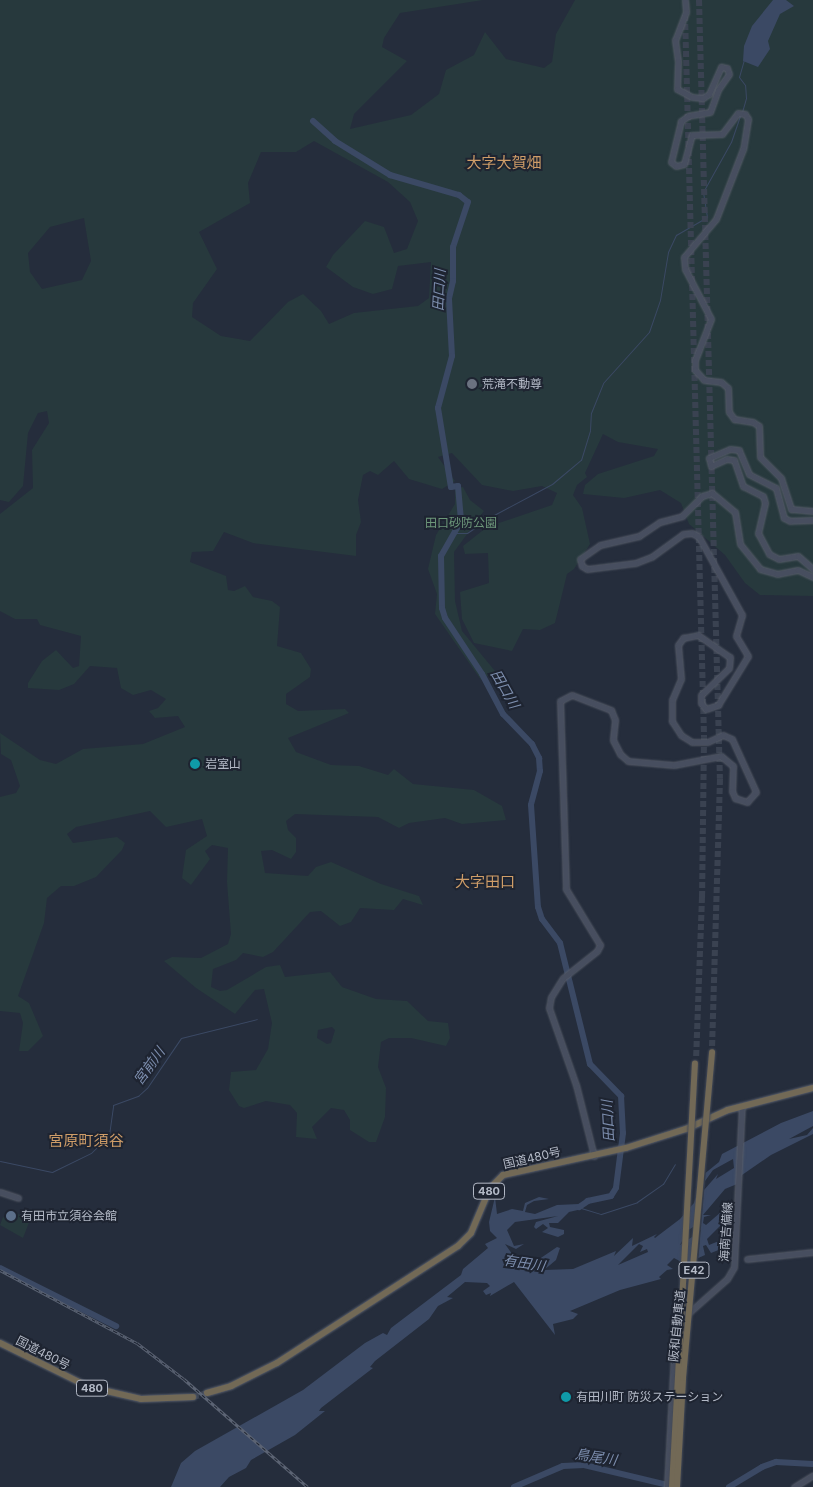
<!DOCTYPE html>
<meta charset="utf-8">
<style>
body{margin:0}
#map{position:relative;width:813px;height:1487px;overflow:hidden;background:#252d3c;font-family:Inter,"Noto Sans JP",sans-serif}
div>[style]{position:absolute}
.green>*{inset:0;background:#27393d}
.water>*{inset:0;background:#3b4964}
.pier>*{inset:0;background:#252d3c}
.stream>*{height:1px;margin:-0.5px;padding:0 0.5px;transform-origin:0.5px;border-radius:0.5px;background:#3b4964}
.river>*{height:6px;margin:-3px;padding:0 3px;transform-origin:3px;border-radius:3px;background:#3b4964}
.highway-tunnel>*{height:6px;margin-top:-3px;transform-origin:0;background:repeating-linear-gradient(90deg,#3a4251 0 6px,transparent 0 9px)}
.roads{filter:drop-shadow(0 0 1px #575d6a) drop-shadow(0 0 1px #575d6a)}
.secondary>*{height:5px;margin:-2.5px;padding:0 2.5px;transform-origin:2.5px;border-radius:2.5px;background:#474e5f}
.highway>*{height:6px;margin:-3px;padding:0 3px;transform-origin:3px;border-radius:3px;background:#726956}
.rail>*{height:3px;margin-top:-1.5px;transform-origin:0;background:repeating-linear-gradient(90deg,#1e2431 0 4px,#5b6373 0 8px);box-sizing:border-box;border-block:1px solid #5b6373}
.bridges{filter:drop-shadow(0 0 1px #444a57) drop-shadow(0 0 1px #444a57)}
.highway-bridge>*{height:6px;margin:-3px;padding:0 3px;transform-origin:3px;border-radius:3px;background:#726956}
.dots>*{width:14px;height:14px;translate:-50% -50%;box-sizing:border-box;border:2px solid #1e2431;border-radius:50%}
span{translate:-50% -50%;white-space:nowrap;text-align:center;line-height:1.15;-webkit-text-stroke:4px #1e2431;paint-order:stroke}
.shield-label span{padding:1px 4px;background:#1e2431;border:1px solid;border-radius:4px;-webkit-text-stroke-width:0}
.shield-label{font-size:11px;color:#b4bac7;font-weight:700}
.poi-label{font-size:12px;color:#b4bac7}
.left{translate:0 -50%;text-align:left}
.park-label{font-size:12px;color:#6d977a}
.street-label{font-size:12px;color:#b4bac7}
.water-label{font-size:14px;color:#7d8eae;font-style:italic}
.quarter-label{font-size:15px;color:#cf9d68}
</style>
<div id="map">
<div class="green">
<div style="clip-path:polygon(evenodd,0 0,483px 0,400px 13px,384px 38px,382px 47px,407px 61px,354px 114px,350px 129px,411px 115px,439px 94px,446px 70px,474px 55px,485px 32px,506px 59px,544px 68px,552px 62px,556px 34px,575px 0,813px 0,813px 596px,760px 595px,745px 583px,725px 555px,689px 524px,681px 503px,660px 490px,624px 498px,583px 494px,585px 485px,598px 474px,654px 456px,658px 449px,618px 442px,603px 434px,585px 473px,587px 477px,577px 485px,573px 495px,582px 508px,590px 544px,574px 569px,567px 574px,555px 623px,540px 630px,523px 629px,512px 651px,474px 643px,462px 619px,460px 592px,489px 583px,488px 553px,465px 554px,463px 546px,487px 527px,552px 505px,557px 493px,542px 486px,513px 491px,482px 485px,452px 453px,438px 457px,455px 481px,442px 489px,409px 479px,394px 461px,378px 475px,370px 471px,363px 475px,358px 500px,361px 522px,356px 535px,356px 556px,253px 543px,224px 532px,213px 551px,192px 552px,190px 562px,226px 576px,228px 590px,234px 591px,245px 586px,253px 597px,272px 601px,280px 607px,277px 646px,301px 653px,311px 669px,310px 677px,286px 694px,286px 704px,298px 711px,345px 709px,349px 713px,288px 738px,296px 752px,331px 765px,359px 766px,388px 775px,394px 769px,413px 784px,474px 790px,502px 806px,506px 820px,462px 824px,445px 818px,409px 823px,399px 828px,378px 817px,295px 814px,286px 821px,288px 830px,296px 838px,296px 852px,291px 859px,272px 850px,261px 851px,265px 873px,308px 876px,316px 867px,331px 862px,381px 884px,419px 896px,423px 905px,403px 899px,394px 910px,360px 908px,351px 922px,340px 926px,321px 911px,310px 912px,273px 952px,263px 957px,243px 953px,236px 960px,213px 969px,211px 987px,220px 991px,227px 990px,266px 967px,280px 965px,285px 977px,330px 972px,342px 987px,376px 999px,407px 1001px,428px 1021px,448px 1023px,450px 1038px,446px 1046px,411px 1038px,389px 1038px,381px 1042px,378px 1067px,386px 1088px,385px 1117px,376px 1142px,369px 1142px,350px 1130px,350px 1120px,344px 1110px,331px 1108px,312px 1127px,317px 1139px,296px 1137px,297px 1113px,290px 1105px,266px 1101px,244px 1108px,239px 1106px,229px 1090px,231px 1072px,256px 1070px,268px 1049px,272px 1023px,264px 989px,255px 990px,235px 1014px,196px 988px,164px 961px,172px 957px,201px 958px,228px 944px,231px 934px,227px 882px,228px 848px,212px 845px,205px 851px,210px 859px,191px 885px,182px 878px,186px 850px,207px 836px,202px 819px,166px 827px,150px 811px,76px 827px,67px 834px,73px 843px,117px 837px,125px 843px,122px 850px,96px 877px,74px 886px,61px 886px,47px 898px,44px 923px,18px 996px,29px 1003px,43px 1036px,28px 1051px,19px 1051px,23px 1023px,20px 1013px,0 1011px,0 797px,16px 793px,20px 786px,11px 760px,1px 754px,0 733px,40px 760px,56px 764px,83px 749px,143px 744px,185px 727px,178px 716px,155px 718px,149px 711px,158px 708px,166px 699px,151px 690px,133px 695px,121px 688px,117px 668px,90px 666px,74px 684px,59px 690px,28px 688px,28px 683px,42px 661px,56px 650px,73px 668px,79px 666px,81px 636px,40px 625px,37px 619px,15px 619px,0 611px,0 514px,33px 488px,32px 450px,49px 423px,47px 411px,38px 413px,28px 433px,23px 486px,9px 502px,0 500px,0 0,314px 141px,388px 182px,410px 202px,418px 221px,407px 249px,394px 253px,384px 227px,365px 221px,333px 255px,326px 267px,353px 287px,373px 294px,392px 289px,398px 266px,431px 262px,429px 298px,418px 306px,354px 313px,329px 324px,321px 311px,303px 294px,288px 302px,250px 341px,221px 336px,192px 317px,193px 303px,217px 269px,199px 232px,250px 203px,248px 183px,261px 152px,296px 152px,314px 141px,0 0,84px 218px,91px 261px,82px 280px,42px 289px,30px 272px,28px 253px,50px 227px,84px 218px,0 0,332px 1027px,335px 1030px,331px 1043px,327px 1044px,317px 1038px,318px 1030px,332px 1027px)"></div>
<div style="clip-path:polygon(463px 487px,470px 500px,484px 511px,454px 552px,455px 601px,462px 631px,495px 671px,481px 680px,435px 614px,437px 594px,428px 569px,436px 535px,455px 504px,455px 488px)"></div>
<div style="clip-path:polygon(18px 1214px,30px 1220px,23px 1238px,0 1225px,3px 1217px,13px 1223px)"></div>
</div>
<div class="water">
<div style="clip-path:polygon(773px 0,786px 0,794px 6px,780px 14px,768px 41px,770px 49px,758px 67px,743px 61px,744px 46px,752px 26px)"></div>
<div style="clip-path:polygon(evenodd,813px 1111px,813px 1126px,789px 1139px,807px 1135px,813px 1128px,813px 1134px,771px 1155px,742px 1175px,737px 1184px,725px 1189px,703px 1215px,711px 1215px,704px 1217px,703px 1223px,706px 1225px,721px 1212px,726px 1211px,731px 1215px,707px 1239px,709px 1245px,719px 1241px,721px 1249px,711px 1253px,706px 1245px,703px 1246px,705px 1255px,685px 1264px,674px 1258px,667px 1265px,673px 1269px,667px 1270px,659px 1277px,661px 1279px,620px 1290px,570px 1311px,578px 1314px,573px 1319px,553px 1324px,555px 1335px,514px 1282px,490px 1296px,491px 1293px,486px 1295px,483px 1291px,490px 1286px,487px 1283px,465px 1282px,447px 1297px,453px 1298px,438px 1306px,429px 1319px,375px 1361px,370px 1367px,373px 1368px,321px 1408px,319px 1411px,325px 1411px,295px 1435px,251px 1460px,246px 1468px,229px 1477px,220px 1487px,171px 1487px,181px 1463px,195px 1451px,303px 1390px,365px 1343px,383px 1333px,387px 1335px,391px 1328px,461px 1275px,463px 1269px,488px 1248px,485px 1244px,497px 1238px,490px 1231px,489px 1222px,495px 1197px,497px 1214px,512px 1209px,523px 1211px,525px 1203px,539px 1197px,549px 1199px,534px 1201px,527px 1205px,525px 1212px,535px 1214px,557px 1205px,579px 1204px,585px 1201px,582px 1209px,569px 1212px,558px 1223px,549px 1223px,550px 1227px,564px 1230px,564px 1234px,558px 1237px,542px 1232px,548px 1228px,543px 1224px,536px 1229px,534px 1227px,536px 1222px,558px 1216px,515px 1222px,507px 1230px,514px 1246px,524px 1244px,516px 1249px,505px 1244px,518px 1262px,532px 1264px,557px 1247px,560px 1248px,556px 1260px,544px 1270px,573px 1269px,616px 1251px,614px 1256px,633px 1238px,632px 1246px,657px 1234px,654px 1237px,655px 1238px,680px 1219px,694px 1203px,703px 1175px,719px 1162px,722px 1154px,781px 1123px,813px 1111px,733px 1159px,734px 1168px,716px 1179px,718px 1174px,704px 1190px,705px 1181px,713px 1170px,733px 1159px,813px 1111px,696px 1225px,701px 1231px,680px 1245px,687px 1231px,696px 1225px,813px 1111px,639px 1244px,643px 1246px,640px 1252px,647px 1249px,648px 1252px,618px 1265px,639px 1244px)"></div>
</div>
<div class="pier">
<div style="clip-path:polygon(706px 1169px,698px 1262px,692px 1264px,702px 1173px)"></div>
</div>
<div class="stream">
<div style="left:742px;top:112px;width:15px;rotate:-74deg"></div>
<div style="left:746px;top:98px;width:13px;rotate:-94deg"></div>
<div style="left:745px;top:85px;width:10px;rotate:-127deg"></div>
<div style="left:739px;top:77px;width:18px;rotate:-74deg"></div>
<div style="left:455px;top:533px;width:12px"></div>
<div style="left:467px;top:533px;width:30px;rotate:-34deg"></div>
<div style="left:492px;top:516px;width:68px;rotate:-28.1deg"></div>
<div style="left:552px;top:484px;width:38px;rotate:-40deg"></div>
<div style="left:581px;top:460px;width:31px;rotate:-73deg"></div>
<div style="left:590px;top:430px;width:17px;rotate:-87deg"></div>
<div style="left:591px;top:413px;width:32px;rotate:-68deg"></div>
<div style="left:603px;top:383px;width:69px;rotate:-48deg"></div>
<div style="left:649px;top:332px;width:34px;rotate:-71deg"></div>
<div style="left:660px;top:300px;width:49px;rotate:-80.5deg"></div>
<div style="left:668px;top:252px;width:19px;rotate:-65deg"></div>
<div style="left:676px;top:235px;width:36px;rotate:-30deg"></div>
<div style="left:707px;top:217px;width:25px;rotate:-99deg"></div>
<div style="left:703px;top:192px;width:57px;rotate:-60.8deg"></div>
<div style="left:731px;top:142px;width:28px;rotate:-71deg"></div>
<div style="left:0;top:1161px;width:53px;rotate:11.9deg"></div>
<div style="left:52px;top:1172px;width:43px;rotate:-26deg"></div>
<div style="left:91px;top:1153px;width:25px;rotate:-45deg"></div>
<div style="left:109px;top:1135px;width:30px;rotate:-82deg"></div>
<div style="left:113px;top:1105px;width:27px;rotate:-20deg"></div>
<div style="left:138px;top:1096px;width:12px;rotate:-42deg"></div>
<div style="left:147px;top:1088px;width:60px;rotate:-55.8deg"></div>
<div style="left:181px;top:1038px;width:78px;rotate:-14deg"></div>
<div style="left:581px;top:1208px;width:21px;rotate:17deg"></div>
<div style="left:601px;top:1214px;width:38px;rotate:-18deg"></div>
<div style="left:637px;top:1202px;width:32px;rotate:-35deg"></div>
<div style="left:663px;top:1184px;width:23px;rotate:-59deg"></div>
</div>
<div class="river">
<div style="left:313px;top:121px;width:30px;rotate:42deg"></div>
<div style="left:335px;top:141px;width:65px;rotate:31.7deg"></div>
<div style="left:390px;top:175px;width:72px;rotate:16.2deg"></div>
<div style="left:459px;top:195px;width:11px;rotate:38deg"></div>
<div style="left:468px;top:202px;width:47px;rotate:108.4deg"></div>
<div style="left:453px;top:247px;width:34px;rotate:90deg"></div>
<div style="left:453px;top:281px;width:18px;rotate:103deg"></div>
<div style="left:449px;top:299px;width:57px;rotate:87deg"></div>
<div style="left:452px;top:356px;width:54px;rotate:105.1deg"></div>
<div style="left:438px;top:408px;width:80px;rotate:80.7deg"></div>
<div style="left:451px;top:487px;width:7px;rotate:-8deg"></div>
<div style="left:458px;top:486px;width:35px;rotate:85deg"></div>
<div style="left:461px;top:521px;width:40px;rotate:119.7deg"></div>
<div style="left:441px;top:556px;width:52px;rotate:88.9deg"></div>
<div style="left:442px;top:608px;width:10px;rotate:73deg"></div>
<div style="left:445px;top:618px;width:67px;rotate:56.5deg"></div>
<div style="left:482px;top:674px;width:45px;rotate:62.3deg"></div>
<div style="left:503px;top:714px;width:42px;rotate:46deg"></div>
<div style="left:532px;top:744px;width:16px;rotate:63deg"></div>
<div style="left:539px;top:758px;width:13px;rotate:86deg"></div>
<div style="left:540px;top:771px;width:35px;rotate:105deg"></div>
<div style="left:531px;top:805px;width:102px;rotate:86.1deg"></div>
<div style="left:538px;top:907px;width:13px;rotate:72deg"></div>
<div style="left:542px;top:919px;width:30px;rotate:53deg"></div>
<div style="left:560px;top:943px;width:125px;rotate:76.1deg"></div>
<div style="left:590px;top:1064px;width:45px;rotate:45.9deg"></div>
<div style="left:621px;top:1096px;width:37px;rotate:87deg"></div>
<div style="left:623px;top:1133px;width:55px;rotate:97.3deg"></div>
<div style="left:616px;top:1188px;width:9px;rotate:122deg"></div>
<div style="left:611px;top:1196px;width:24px;rotate:168deg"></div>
<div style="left:588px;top:1201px;width:11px;rotate:146deg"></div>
<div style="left:0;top:1268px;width:130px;rotate:26.6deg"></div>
<div style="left:514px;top:1487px;width:53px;rotate:-23.2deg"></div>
<div style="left:563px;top:1466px;width:21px;rotate:-3deg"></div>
<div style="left:584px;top:1465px;width:90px;rotate:13.4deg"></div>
<div style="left:729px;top:1487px;width:39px;rotate:-31deg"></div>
<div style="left:762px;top:1467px;width:15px;rotate:-20deg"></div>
<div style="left:776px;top:1462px;width:37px;rotate:3deg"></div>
</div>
<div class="highway-tunnel">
<div style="left:699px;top:0;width:779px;rotate:88.46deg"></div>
<div style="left:720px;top:779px;width:269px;rotate:91.7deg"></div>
<div style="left:685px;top:15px;width:723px;rotate:88.49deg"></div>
<div style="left:704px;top:738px;width:159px;rotate:90.7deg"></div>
<div style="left:702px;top:897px;width:161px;rotate:92.1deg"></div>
<div style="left:193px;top:1397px;width:15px;rotate:-16deg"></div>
</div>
<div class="roads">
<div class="secondary">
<div style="left:685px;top:0;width:12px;rotate:85deg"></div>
<div style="left:686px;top:12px;width:30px;rotate:111deg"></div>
<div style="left:675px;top:40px;width:21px;rotate:82deg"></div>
<div style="left:678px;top:61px;width:28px;rotate:92deg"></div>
<div style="left:677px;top:89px;width:17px;rotate:28deg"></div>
<div style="left:692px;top:97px;width:11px;rotate:5deg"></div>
<div style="left:703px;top:98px;width:7px;rotate:-34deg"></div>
<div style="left:709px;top:94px;width:30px;rotate:-66deg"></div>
<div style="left:721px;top:67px;width:6px;rotate:9deg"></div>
<div style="left:727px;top:68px;width:6px;rotate:72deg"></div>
<div style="left:729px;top:74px;width:19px;rotate:125deg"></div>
<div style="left:718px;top:90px;width:23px;rotate:110deg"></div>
<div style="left:710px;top:112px;width:22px;rotate:170deg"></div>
<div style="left:688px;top:116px;width:9px;rotate:144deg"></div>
<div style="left:681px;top:121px;width:42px;rotate:103.7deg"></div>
<div style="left:671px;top:162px;width:6px;rotate:39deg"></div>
<div style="left:676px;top:166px;width:8px;rotate:-14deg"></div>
<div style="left:684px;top:164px;width:30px;rotate:-75deg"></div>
<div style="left:692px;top:135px;width:30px;rotate:-2deg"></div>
<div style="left:722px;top:134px;width:26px;rotate:-53deg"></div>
<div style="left:738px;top:113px;width:7px;rotate:8deg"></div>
<div style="left:745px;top:114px;width:6px;rotate:59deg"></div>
<div style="left:748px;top:119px;width:30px;rotate:99deg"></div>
<div style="left:743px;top:149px;width:75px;rotate:111.1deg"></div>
<div style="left:716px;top:219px;width:50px;rotate:130.1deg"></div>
<div style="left:684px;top:257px;width:12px;rotate:85deg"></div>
<div style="left:685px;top:269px;width:56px;rotate:62.5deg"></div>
<div style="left:711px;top:319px;width:44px;rotate:111.3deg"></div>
<div style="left:695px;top:360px;width:10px;rotate:90deg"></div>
<div style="left:695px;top:370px;width:13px;rotate:48deg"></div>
<div style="left:704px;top:380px;width:17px;rotate:7deg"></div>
<div style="left:721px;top:382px;width:9px;rotate:41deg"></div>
<div style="left:728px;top:388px;width:24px;rotate:88deg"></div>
<div style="left:729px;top:412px;width:9px;rotate:54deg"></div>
<div style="left:734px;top:419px;width:19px;rotate:9deg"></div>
<div style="left:753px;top:422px;width:7px;rotate:34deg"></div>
<div style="left:759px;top:426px;width:31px;rotate:88deg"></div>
<div style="left:760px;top:457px;width:30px;rotate:45deg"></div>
<div style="left:781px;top:478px;width:33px;rotate:72deg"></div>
<div style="left:791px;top:509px;width:22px;rotate:5deg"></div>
<div style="left:813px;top:520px;width:23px;rotate:178deg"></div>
<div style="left:790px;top:521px;width:7px;rotate:-153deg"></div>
<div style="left:784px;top:518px;width:31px;rotate:-105deg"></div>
<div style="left:776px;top:488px;width:30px;rotate:-153deg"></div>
<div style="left:749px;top:474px;width:26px;rotate:-113deg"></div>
<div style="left:739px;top:450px;width:9px;rotate:-174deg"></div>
<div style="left:730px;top:449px;width:23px;rotate:157deg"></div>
<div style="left:709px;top:458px;width:8px;rotate:76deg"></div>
<div style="left:711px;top:466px;width:17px;rotate:-24deg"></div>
<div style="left:727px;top:459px;width:7px;rotate:8deg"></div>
<div style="left:734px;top:460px;width:28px;rotate:71deg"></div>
<div style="left:743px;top:486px;width:22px;rotate:27deg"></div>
<div style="left:763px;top:496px;width:7px;rotate:74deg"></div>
<div style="left:765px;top:503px;width:31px;rotate:103deg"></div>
<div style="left:758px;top:533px;width:24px;rotate:62deg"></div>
<div style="left:769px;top:554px;width:11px;rotate:27deg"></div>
<div style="left:779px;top:559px;width:19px;rotate:-9deg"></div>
<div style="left:798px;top:556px;width:20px;rotate:41deg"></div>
<div style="left:594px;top:1156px;width:73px;rotate:-104.2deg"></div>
<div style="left:576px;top:1085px;width:82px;rotate:-109.3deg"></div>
<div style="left:549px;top:1008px;width:11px;rotate:-80deg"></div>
<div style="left:551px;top:997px;width:22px;rotate:-58deg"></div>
<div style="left:563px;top:978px;width:43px;rotate:-38.5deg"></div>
<div style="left:597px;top:951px;width:7px;rotate:-63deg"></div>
<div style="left:600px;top:945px;width:66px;rotate:-121.3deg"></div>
<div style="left:566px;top:889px;width:188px;rotate:-91.8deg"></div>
<div style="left:560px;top:701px;width:13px;rotate:-27deg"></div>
<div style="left:572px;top:695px;width:42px;rotate:21deg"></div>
<div style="left:611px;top:710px;width:11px;rotate:68deg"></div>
<div style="left:615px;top:720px;width:20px;rotate:96deg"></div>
<div style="left:613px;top:740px;width:16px;rotate:63deg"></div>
<div style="left:620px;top:754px;width:11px;rotate:41deg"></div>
<div style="left:628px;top:761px;width:46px;rotate:5deg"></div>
<div style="left:674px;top:765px;width:48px;rotate:-10.8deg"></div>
<div style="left:721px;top:756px;width:16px;rotate:40deg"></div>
<div style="left:733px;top:766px;width:25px;rotate:92deg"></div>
<div style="left:732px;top:791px;width:8px;rotate:67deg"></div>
<div style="left:735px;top:798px;width:13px;rotate:18deg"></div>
<div style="left:747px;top:802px;width:13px;rotate:-48deg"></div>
<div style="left:756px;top:792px;width:58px;rotate:-114.4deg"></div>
<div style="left:732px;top:739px;width:10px;rotate:-156deg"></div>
<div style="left:723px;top:735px;width:17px;rotate:156deg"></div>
<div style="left:707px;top:742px;width:15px;rotate:180deg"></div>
<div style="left:692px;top:742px;width:13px;rotate:-148deg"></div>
<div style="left:681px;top:735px;width:17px;rotate:-123deg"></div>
<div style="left:672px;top:721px;width:21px;rotate:-90deg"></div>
<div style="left:672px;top:700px;width:23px;rotate:-67deg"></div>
<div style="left:681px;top:679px;width:34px;rotate:-95deg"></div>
<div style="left:678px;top:645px;width:9px;rotate:-54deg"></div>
<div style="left:683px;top:638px;width:15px;rotate:-11deg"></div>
<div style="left:698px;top:635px;width:39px;rotate:35deg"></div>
<div style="left:730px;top:657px;width:11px;rotate:95deg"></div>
<div style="left:729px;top:668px;width:39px;rotate:136deg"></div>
<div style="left:701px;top:695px;width:8px;rotate:90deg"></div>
<div style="left:701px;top:703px;width:8px;rotate:50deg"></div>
<div style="left:706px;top:709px;width:13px;rotate:-18deg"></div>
<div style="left:718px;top:705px;width:57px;rotate:-58.5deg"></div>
<div style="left:748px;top:656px;width:23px;rotate:-121deg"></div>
<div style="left:736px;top:636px;width:22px;rotate:-74deg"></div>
<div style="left:742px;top:615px;width:89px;rotate:-118.9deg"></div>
<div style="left:699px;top:537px;width:8px;rotate:-150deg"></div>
<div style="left:692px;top:533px;width:9px;rotate:174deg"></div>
<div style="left:683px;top:534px;width:39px;rotate:144deg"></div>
<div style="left:651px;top:557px;width:17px;rotate:159deg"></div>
<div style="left:635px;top:563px;width:48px;rotate:172.9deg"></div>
<div style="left:587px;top:569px;width:6px;rotate:-149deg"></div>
<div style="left:582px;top:566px;width:7px;rotate:-106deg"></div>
<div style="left:580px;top:559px;width:24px;rotate:-35deg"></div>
<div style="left:600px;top:545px;width:40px;rotate:-13deg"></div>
<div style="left:639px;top:536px;width:25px;rotate:-34deg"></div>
<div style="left:660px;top:522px;width:23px;rotate:-15deg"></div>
<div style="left:682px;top:516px;width:28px;rotate:-45deg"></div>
<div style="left:702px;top:496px;width:10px;rotate:-17deg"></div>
<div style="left:712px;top:493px;width:30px;rotate:40deg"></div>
<div style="left:735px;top:512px;width:32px;rotate:81deg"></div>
<div style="left:740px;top:544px;width:32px;rotate:51deg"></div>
<div style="left:760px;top:569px;width:18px;rotate:16deg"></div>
<div style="left:777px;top:574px;width:21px;rotate:-11deg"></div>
<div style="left:798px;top:570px;width:17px;rotate:25deg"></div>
<div style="left:0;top:1192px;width:19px;rotate:18deg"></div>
<div style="left:747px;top:1259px;width:66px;rotate:-6.1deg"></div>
<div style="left:667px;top:1487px;width:155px;rotate:-87deg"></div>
<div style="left:675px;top:1332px;width:17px;rotate:-59deg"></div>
<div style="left:684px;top:1317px;width:57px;rotate:-41.5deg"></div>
<div style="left:727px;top:1279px;width:14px;rotate:-60deg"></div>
<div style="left:734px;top:1267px;width:162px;rotate:-87.2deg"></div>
<div style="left:794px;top:1487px;width:22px;rotate:-32deg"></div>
</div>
<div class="highway">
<div style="left:0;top:1343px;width:99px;rotate:26.3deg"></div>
<div style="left:89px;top:1387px;width:53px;rotate:13deg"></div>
<div style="left:141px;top:1399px;width:52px;rotate:-2.2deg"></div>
<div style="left:207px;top:1393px;width:25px;rotate:-16deg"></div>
<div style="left:231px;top:1386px;width:51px;rotate:-26.6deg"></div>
<div style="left:277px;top:1363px;width:216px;rotate:-32.9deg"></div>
<div style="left:458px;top:1246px;width:18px;rotate:-45deg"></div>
<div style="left:471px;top:1233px;width:49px;rotate:-67.1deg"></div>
<div style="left:490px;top:1188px;width:18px;rotate:-45deg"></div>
<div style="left:503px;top:1175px;width:126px;rotate:-12.4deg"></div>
<div style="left:626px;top:1148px;width:63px;rotate:-17.6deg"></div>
<div style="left:686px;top:1129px;width:46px;rotate:-24.3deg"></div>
<div style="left:728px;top:1110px;width:88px;rotate:-14.5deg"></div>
</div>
</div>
<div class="rail">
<div style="left:0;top:1270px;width:155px;rotate:28.1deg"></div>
<div style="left:137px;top:1343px;width:59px;rotate:37.5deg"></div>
<div style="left:184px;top:1379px;width:164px;rotate:41.1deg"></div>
</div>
<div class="bridges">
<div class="highway-bridge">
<div style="left:672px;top:1487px;width:424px;rotate:-86.9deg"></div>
<div style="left:677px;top:1487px;width:109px;rotate:-86.8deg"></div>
<div style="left:683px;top:1378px;width:327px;rotate:-84.9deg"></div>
</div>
</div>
<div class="dots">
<div style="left:472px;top:384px;background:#6b7280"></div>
<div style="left:195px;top:764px;background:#0f9aa8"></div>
<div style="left:11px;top:1216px;background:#5c6f8a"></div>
<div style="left:566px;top:1397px;background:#0f9aa8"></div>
</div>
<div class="shield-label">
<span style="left:489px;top:1191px">480</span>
<span style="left:694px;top:1270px">E42</span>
<span style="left:92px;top:1388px">480</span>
</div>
<div class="poi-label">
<span class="left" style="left:482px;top:384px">荒滝不動尊</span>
<span class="left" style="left:205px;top:764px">岩室山</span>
<span class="left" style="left:21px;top:1216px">有田市立須谷会館</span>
<span class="left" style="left:576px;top:1397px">有田川町 防災ステーション</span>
</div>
<div class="park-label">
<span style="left:461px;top:523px">田口砂防公園</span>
</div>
<div class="street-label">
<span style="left:532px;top:1158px;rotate:-13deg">国道480号</span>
<span style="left:726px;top:1232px;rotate:-86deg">海南吉備線</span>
<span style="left:677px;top:1326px;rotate:-84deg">阪和自動車道</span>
<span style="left:43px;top:1353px;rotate:27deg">国道480号</span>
</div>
<div class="water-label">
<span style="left:439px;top:290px;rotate:-87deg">田口川</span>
<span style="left:505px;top:689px;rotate:60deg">田口川</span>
<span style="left:149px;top:1066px;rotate:-54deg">宮前川</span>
<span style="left:608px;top:1121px;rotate:-93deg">田口川</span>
<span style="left:524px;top:1263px;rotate:9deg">有田川</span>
<span style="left:596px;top:1457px;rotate:9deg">鳥尾川</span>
</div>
<div class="quarter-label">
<span style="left:504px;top:163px">大字大賀畑</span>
<span style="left:485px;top:882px">大字田口</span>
<span style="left:86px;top:1141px">宮原町須谷</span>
</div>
</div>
